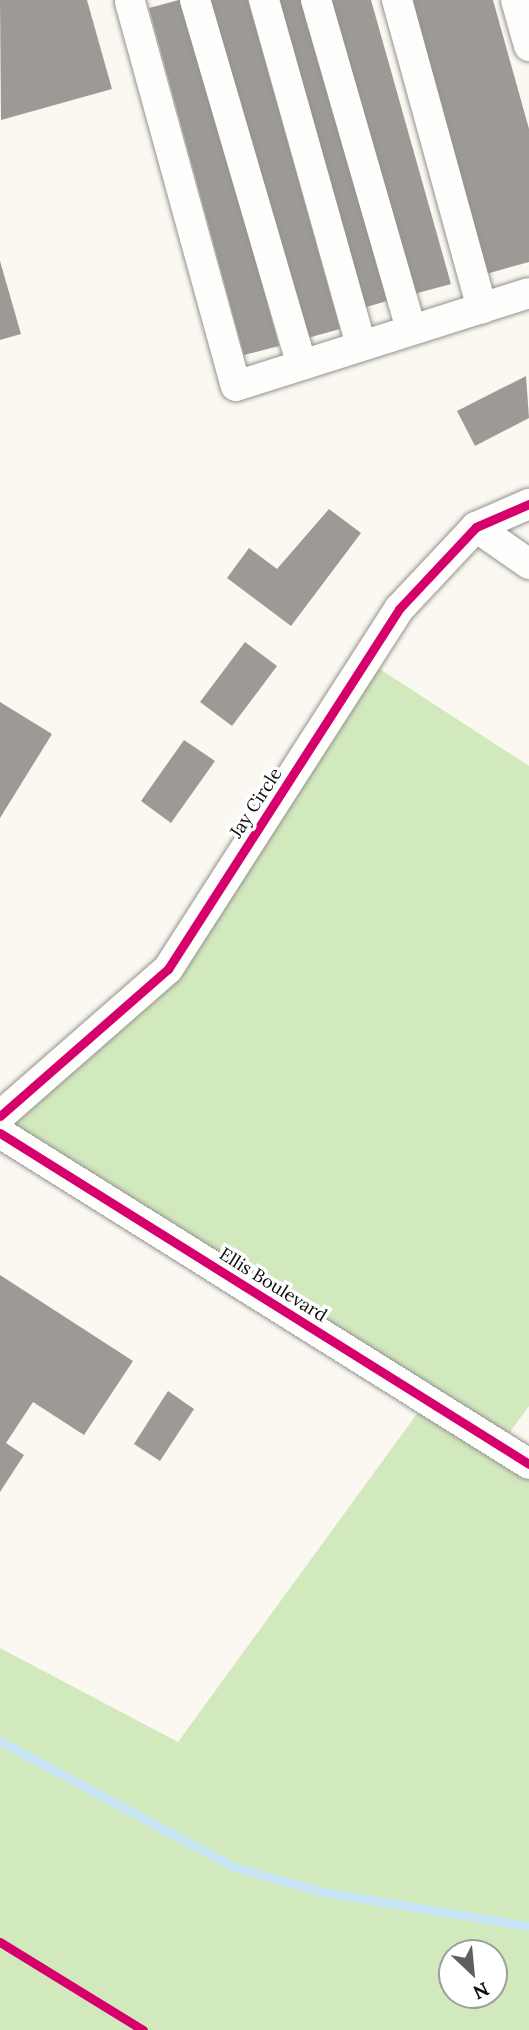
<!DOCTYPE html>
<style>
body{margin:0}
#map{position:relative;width:529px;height:2030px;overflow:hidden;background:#faf8f0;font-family:Lora,serif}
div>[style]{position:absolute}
.forest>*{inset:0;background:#d2e8bd}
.stream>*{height:9px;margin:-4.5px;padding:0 4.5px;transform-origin:4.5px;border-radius:4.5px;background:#c6e4f4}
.building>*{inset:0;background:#9d9a96}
.roads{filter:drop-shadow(0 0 2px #93928f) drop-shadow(0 0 2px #93928f)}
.minor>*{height:30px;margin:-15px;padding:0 15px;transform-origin:15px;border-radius:15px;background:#fefefd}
.cycleway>*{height:9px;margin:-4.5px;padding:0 4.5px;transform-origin:4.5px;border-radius:4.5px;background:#d6006c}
span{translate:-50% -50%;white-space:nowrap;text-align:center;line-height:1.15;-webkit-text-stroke:7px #fff;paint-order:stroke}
.street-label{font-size:18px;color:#0c0c0c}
.north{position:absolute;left:438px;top:1939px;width:70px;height:70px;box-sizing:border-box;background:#fff;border:2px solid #9e9e9e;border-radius:50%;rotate:154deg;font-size:19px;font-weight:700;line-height:28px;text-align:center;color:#0c0c0c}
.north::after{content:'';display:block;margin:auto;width:24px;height:32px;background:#5f5f5c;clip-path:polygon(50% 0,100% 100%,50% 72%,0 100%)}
</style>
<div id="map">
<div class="forest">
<div style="clip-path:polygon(evenodd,366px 660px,529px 766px,529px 1406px,500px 1446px,529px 1464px,529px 2030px,143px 2030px,133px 2024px,140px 2030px,0 2030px,0 1648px,178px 1742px,427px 1400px,0 1133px,168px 969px,366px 660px,452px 1953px,494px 1953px,494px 1995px,452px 1995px,452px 1953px)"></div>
</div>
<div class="stream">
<div style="left:0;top:1741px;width:266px;rotate:28.3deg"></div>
<div style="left:234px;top:1867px;width:92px;rotate:15.7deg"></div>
<div style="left:323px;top:1892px;width:209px;rotate:9.4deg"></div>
</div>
<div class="building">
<div style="clip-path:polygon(0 0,87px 0,112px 89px,1px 120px)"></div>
<div style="clip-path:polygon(179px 0,184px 0,279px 346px,244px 355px,149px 8px)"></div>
<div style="clip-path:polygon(210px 0,248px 0,340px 329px,304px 339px)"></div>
<div style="clip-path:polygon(274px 0,306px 0,390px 300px,360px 309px)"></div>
<div style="clip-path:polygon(331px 0,371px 0,451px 284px,414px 294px)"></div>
<div style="clip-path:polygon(409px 0,493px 0,529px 129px,529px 262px,486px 274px)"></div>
<div style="clip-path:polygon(0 261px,21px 334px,0 340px)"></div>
<div style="clip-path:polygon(526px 376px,529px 418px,475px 446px,457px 411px)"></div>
<div style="clip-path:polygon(329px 509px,361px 533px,291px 626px,227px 578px,249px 548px,277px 569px)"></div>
<div style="clip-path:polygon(245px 642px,277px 666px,232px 726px,200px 702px)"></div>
<div style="clip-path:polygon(0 702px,52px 734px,0 818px)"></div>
<div style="clip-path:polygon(184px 740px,215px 761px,171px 823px,141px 801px)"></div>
<div style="clip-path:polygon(0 1275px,133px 1361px,84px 1435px,33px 1402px,6px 1443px,24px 1455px,0 1492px)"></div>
<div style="clip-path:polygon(168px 1391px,194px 1409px,160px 1461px,134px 1444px)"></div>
</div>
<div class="roads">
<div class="minor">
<div style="left:195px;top:0;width:380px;rotate:73.7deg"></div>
<div style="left:264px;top:0;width:359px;rotate:74.3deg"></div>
<div style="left:316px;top:0;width:343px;rotate:73.9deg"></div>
<div style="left:397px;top:0;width:320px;rotate:74.6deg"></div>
<div style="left:516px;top:0;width:48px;rotate:74.2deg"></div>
<div style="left:130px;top:2px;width:398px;rotate:74.6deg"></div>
<div style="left:236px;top:386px;width:307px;rotate:-17.6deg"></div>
<div style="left:476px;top:527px;width:65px;rotate:34.9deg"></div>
<div style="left:0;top:1116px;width:223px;rotate:-41.2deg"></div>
<div style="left:168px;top:969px;width:428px;rotate:-57.3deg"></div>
<div style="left:399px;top:609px;width:112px;rotate:-46.8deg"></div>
<div style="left:476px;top:527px;width:58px;rotate:-23.5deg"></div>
<div style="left:0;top:1133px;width:624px;rotate:32.03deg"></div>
</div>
</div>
<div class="cycleway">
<div style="left:0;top:1116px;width:223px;rotate:-41.2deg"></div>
<div style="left:168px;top:969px;width:428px;rotate:-57.3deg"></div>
<div style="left:399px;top:609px;width:112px;rotate:-46.8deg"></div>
<div style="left:476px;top:527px;width:58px;rotate:-23.5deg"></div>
<div style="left:0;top:1133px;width:624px;rotate:32.03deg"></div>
<div style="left:0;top:1942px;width:168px;rotate:31.6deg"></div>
</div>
<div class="street-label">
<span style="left:256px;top:803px;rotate:-57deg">Jay Circle</span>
<span style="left:273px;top:1285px;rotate:32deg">Ellis Boulevard</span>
</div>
<div class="north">N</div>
</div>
